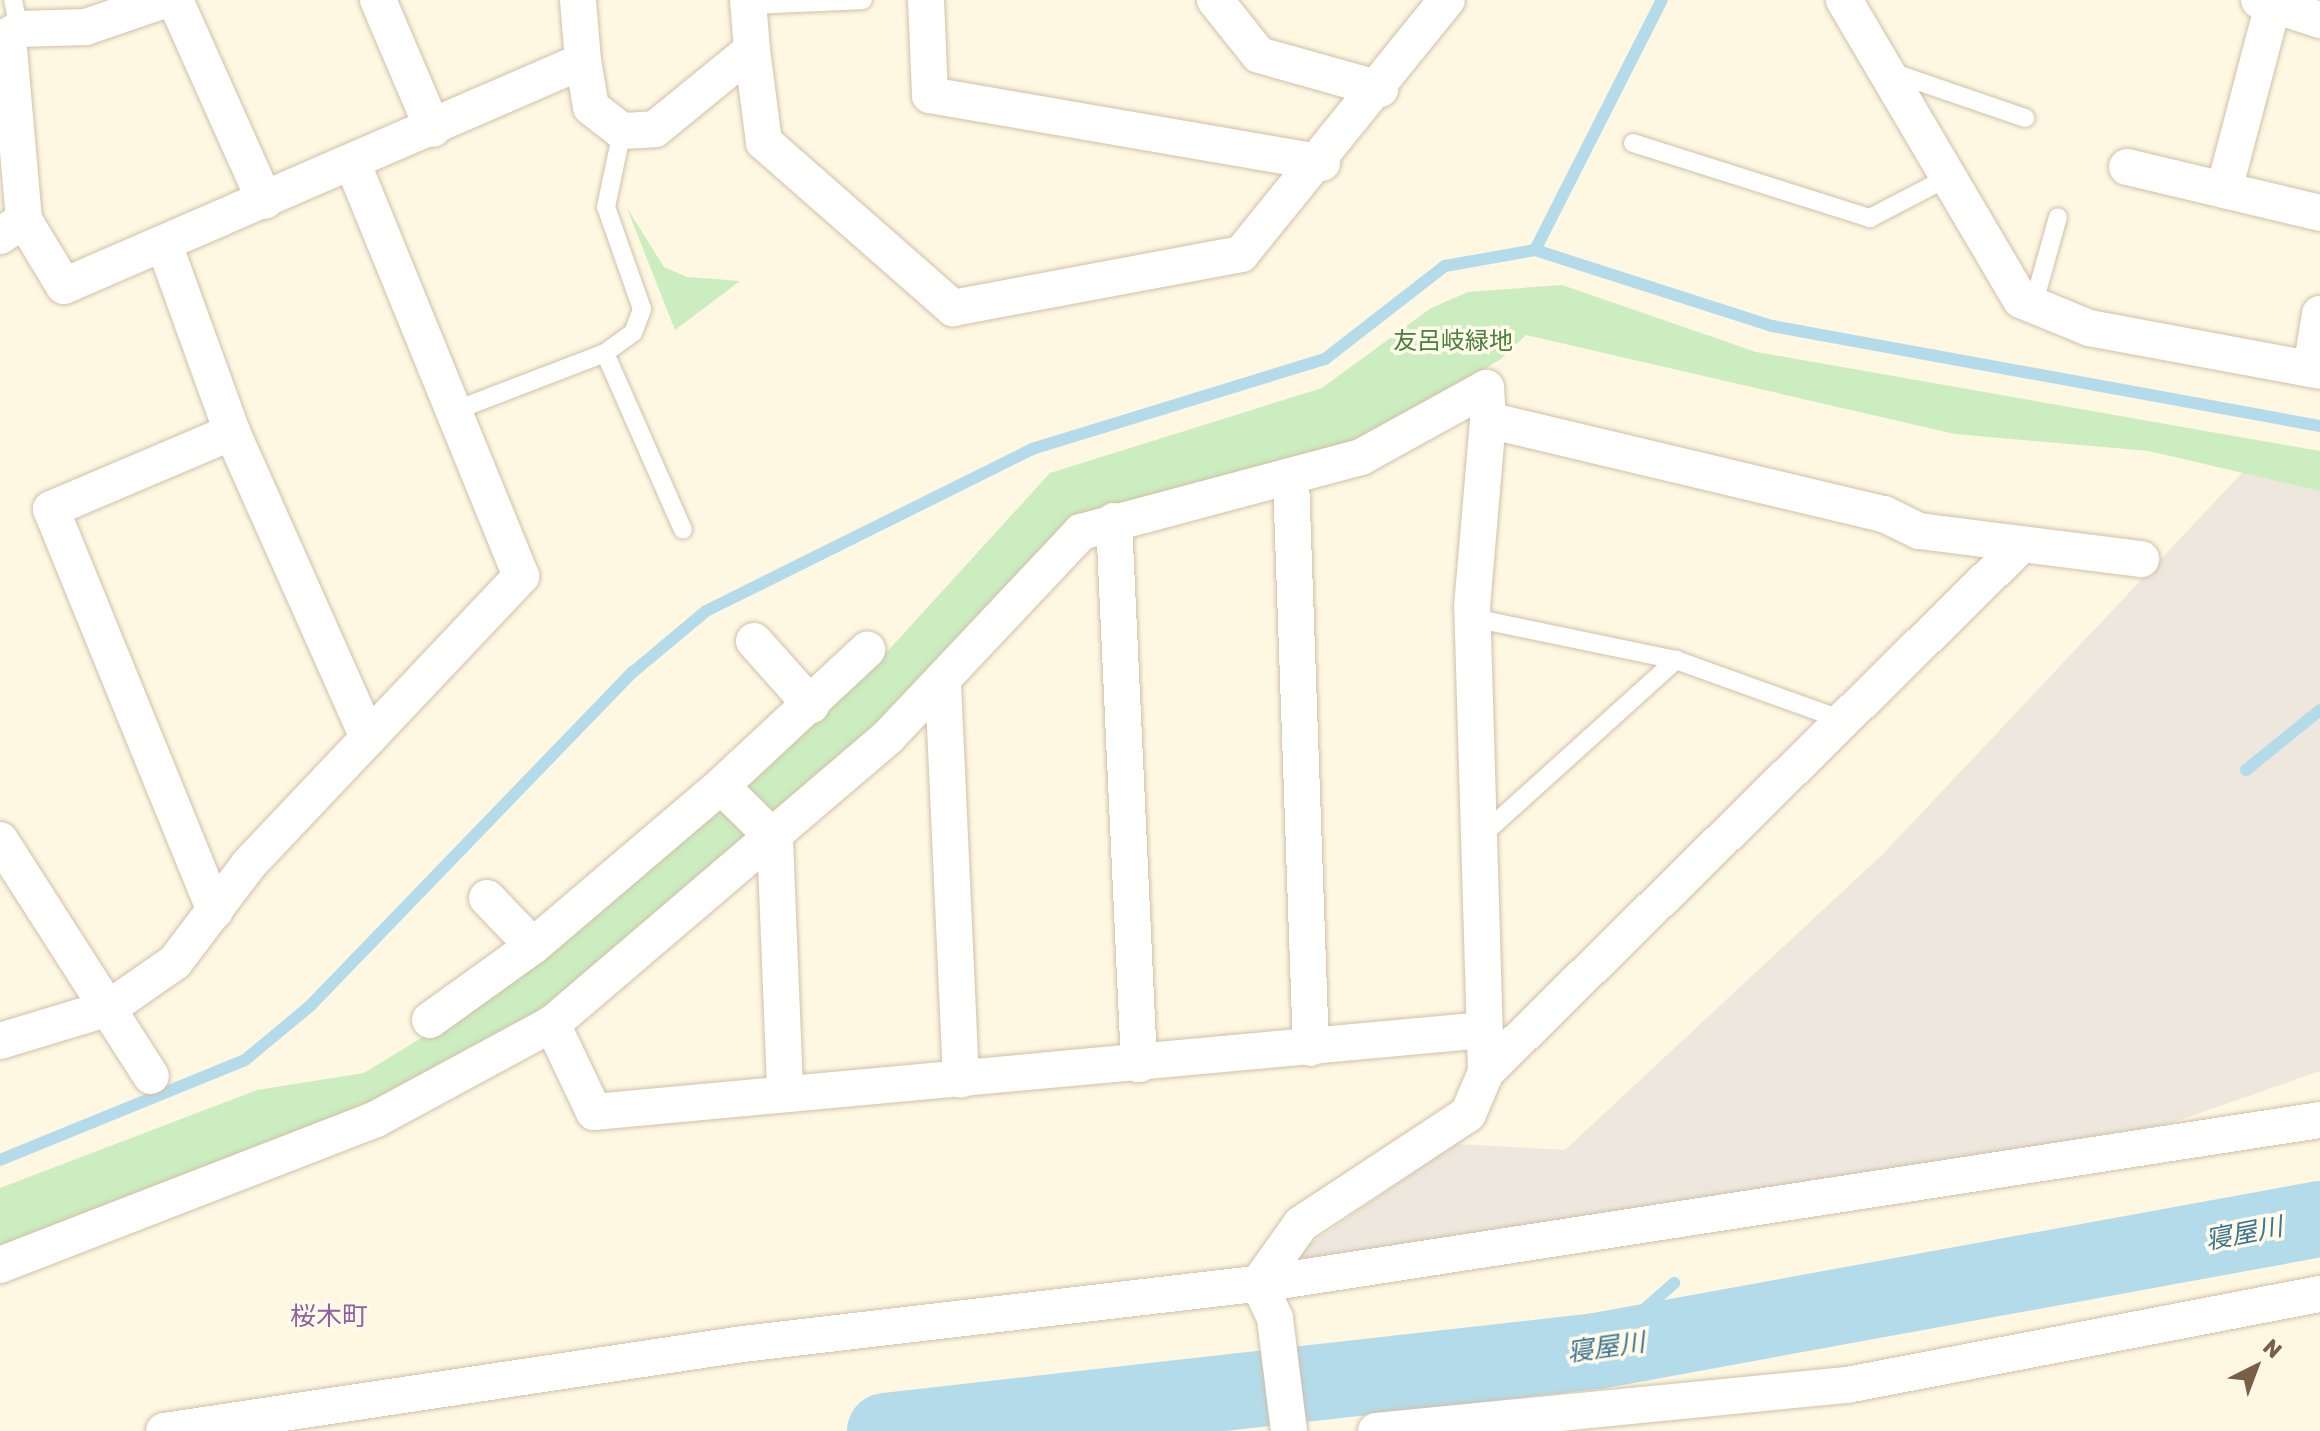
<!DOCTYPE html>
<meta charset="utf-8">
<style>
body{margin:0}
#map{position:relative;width:2320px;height:1431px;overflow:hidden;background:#fef7e2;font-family:Rubik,"Noto Sans JP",sans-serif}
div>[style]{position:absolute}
.industrial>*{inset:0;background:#ede7dd}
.green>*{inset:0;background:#cbedbf}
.stream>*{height:12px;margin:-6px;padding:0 6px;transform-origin:6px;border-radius:6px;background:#b4dbea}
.river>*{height:76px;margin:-38px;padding:0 38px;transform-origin:38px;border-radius:38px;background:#b4dbea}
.roads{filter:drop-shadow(0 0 2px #d1c0a8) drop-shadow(0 0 2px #d1c0a8)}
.service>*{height:18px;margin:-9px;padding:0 9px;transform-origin:9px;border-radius:9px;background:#fff}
.minor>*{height:36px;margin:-18px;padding:0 18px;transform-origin:18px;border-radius:18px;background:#fff}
span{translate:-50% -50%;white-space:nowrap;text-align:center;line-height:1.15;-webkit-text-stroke:7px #fffaea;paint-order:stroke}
.park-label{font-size:24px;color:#47803c}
.water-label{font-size:26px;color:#3c758f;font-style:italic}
.neighbourhood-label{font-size:26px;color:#91609d}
.north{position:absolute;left:2216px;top:1327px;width:80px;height:80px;-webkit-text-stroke:6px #fffaea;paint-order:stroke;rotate:42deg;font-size:22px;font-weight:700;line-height:32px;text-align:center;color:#795f46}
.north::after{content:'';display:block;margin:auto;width:28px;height:36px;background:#795f46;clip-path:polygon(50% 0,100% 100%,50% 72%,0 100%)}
</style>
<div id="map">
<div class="industrial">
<div style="clip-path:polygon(2257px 457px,2320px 468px,2320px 1071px,2168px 1124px,1299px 1267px,1297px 1253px,1455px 1144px,1565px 1150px,1884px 853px)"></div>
</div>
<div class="green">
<div style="clip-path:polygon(627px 208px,664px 267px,687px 277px,740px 281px,675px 330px)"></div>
<div style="clip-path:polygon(1562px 285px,1756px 352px,2320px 451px,2320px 491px,2149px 451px,1955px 434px,1526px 335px,1501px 359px,1377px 434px,1124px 505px,883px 728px,512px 1038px,379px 1111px,0 1257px,0 1188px,257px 1090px,364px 1073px,431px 1032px,745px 787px,886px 653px,1050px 473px,1322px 388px,1431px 308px,1468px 292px)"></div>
</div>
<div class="stream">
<div style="left:1535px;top:250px;width:280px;rotate:-63.1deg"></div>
<div style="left:2246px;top:770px;width:95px;rotate:-39deg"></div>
<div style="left:0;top:1160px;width:265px;rotate:-22.2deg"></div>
<div style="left:245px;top:1060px;width:85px;rotate:-39.7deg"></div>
<div style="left:310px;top:1006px;width:465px;rotate:-46deg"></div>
<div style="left:633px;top:672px;width:95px;rotate:-39.9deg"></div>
<div style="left:706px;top:611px;width:364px;rotate:-26.4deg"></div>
<div style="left:1032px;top:449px;width:307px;rotate:-17.1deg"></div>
<div style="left:1325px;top:359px;width:152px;rotate:-37.8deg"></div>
<div style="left:1445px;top:266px;width:91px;rotate:-10.1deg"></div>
<div style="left:1535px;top:250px;width:249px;rotate:17.8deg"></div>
<div style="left:1772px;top:326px;width:557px;rotate:10.34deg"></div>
<div style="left:1597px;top:1351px;width:103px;rotate:-41.4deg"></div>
</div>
<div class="river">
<div style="left:885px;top:1431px;width:716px;rotate:-6.41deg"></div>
<div style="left:1597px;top:1351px;width:735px;rotate:-10.35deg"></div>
</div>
<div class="roads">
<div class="service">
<div style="left:13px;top:0;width:30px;rotate:78deg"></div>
<div style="left:749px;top:5px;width:114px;rotate:-2.5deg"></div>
<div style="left:1891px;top:72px;width:142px;rotate:18.9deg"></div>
<div style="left:1633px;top:143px;width:249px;rotate:17.6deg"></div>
<div style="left:1870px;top:218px;width:87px;rotate:-27.5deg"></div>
<div style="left:2033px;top:306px;width:92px;rotate:-74.3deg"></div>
<div style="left:605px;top:353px;width:193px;rotate:66.2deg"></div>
<div style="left:454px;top:411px;width:162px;rotate:-21deg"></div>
<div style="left:605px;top:353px;width:34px;rotate:-36deg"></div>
<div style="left:633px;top:333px;width:26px;rotate:-69deg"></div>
<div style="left:642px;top:309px;width:108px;rotate:-109.4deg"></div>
<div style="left:606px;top:207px;width:78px;rotate:-78.1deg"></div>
<div style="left:1473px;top:618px;width:207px;rotate:11.7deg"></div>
<div style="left:1676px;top:660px;width:177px;rotate:19.8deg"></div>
<div style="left:1479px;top:838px;width:266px;rotate:-42.1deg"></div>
</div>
<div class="minor">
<div style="left:175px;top:0;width:220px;rotate:65.9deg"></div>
<div style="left:378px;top:0;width:140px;rotate:66.9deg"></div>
<div style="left:578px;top:0;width:61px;rotate:85.3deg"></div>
<div style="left:926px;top:0;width:95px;rotate:87.6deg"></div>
<div style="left:930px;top:95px;width:398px;rotate:9.8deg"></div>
<div style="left:1215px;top:0;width:70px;rotate:51.3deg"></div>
<div style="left:1259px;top:55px;width:126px;rotate:15.7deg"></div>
<div style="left:1844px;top:0;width:348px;rotate:59.5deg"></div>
<div style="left:2021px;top:300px;width:74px;rotate:22.4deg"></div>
<div style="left:2089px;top:328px;width:235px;rotate:10.5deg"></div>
<div style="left:2259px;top:0;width:64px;rotate:18.2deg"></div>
<div style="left:0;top:41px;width:22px;rotate:-32deg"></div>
<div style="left:19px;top:29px;width:67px;rotate:-1.7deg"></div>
<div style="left:86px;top:27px;width:83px;rotate:-18.9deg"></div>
<div style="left:752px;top:50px;width:93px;rotate:82.6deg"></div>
<div style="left:764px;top:142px;width:252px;rotate:41.3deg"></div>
<div style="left:953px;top:308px;width:293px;rotate:-10.6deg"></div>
<div style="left:1241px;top:254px;width:327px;rotate:-51deg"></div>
<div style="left:2127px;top:167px;width:198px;rotate:13.4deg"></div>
<div style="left:2224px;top:190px;width:192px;rotate:-75.2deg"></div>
<div style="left:24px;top:220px;width:77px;rotate:58.8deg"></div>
<div style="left:64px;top:286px;width:566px;rotate:-23.44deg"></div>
<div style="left:583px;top:61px;width:47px;rotate:80.1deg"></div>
<div style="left:591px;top:107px;width:39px;rotate:38deg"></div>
<div style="left:622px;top:131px;width:33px;rotate:-3deg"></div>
<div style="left:655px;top:129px;width:125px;rotate:-39.2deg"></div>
<div style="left:752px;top:50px;width:50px;rotate:-94.6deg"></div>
<div style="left:0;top:236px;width:29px;rotate:-34deg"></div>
<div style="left:24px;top:220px;width:185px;rotate:-95deg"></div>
<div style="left:164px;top:244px;width:200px;rotate:70.1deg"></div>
<div style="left:232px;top:432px;width:335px;rotate:66deg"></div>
<div style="left:2311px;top:369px;width:56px;rotate:-80.7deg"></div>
<div style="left:1291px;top:479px;width:569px;rotate:87.99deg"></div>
<div style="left:1114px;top:521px;width:544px;rotate:87.36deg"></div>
<div style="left:754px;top:641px;width:86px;rotate:48.3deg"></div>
<div style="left:943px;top:683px;width:397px;rotate:87.4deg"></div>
<div style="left:721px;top:786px;width:200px;rotate:-43deg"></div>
<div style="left:0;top:840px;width:280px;rotate:57.4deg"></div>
<div style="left:487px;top:898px;width:66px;rotate:46.2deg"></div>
<div style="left:215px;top:911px;width:434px;rotate:-112.2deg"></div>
<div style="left:51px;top:509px;width:197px;rotate:-23deg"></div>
<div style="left:430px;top:1020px;width:127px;rotate:-35.7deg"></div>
<div style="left:533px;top:946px;width:247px;rotate:-40.4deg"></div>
<div style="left:721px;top:786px;width:76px;rotate:44.5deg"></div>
<div style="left:775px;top:839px;width:251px;rotate:87.7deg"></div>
<div style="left:1484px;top:1030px;width:894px;rotate:174.74deg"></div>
<div style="left:594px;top:1112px;width:98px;rotate:-115.5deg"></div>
<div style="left:552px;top:1024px;width:442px;rotate:-40.5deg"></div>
<div style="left:888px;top:737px;width:282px;rotate:-46.7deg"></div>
<div style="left:1081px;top:532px;width:290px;rotate:-15deg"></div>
<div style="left:1361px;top:457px;width:143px;rotate:-28.9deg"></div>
<div style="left:1486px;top:388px;width:32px;rotate:86deg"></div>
<div style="left:0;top:1041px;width:114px;rotate:-16.8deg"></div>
<div style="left:109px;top:1008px;width:80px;rotate:-34.9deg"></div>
<div style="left:175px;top:962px;width:123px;rotate:-52.9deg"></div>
<div style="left:249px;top:864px;width:396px;rotate:-46.6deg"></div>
<div style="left:521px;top:576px;width:445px;rotate:-112.2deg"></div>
<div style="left:1486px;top:1072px;width:750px;rotate:-44.57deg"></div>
<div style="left:0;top:1265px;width:403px;rotate:-21.2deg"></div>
<div style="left:376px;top:1119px;width:200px;rotate:-28.4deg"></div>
<div style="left:164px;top:1431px;width:585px;rotate:-8.55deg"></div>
<div style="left:743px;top:1344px;width:541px;rotate:-6.69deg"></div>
<div style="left:1280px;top:1281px;width:1052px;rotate:-8.8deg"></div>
<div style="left:1289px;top:1431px;width:114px;rotate:-97.1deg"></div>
<div style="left:1275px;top:1318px;width:38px;rotate:-115deg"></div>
<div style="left:1259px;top:1283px;width:72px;rotate:-54.6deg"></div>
<div style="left:1301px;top:1224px;width:200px;rotate:-33.4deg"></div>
<div style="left:1468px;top:1114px;width:46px;rotate:-66.8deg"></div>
<div style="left:1486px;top:1072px;width:465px;rotate:-91.7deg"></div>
<div style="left:1472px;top:607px;width:188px;rotate:-85.1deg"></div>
<div style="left:1488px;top:420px;width:407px;rotate:13.4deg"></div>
<div style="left:1884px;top:514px;width:39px;rotate:26deg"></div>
<div style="left:1919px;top:531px;width:224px;rotate:7.2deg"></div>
<div style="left:1376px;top:1431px;width:473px;rotate:-5.6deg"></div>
<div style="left:1847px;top:1385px;width:482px;rotate:-10.9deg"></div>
</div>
</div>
<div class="park-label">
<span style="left:1453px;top:342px">友呂岐緑地</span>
</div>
<div class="water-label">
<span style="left:2244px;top:1234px;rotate:-11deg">寝屋川</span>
<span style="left:1606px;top:1348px;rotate:-8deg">寝屋川</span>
</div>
<div class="neighbourhood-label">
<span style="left:329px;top:1317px">桜木町</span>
</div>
<div class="north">N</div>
</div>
